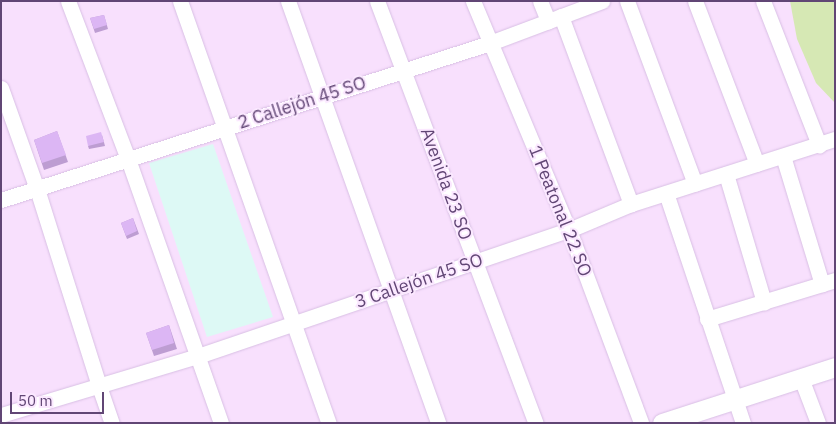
<!DOCTYPE html>
<meta charset="utf-8">
<style>
body{margin:0}
#map{position:relative;width:836px;height:424px;overflow:hidden;background:#f8e0fd;font-family:"IBM Plex Sans",sans-serif}
div>[style]{position:absolute}
.education>*{inset:0;background:#ddf9f5}
.water>*{inset:0;background:#d6e8b4}
.roads{filter:drop-shadow(0 0 1px #d8bfe4) drop-shadow(0 0 1px #d8bfe4)}
.minor>*{height:15px;margin:-7.5px;padding:0 7.5px;transform-origin:7.5px;border-radius:7.5px;background:#fff}
.tertiary>*{height:19px;margin:-9.5px;padding:0 9.5px;transform-origin:9.5px;border-radius:9.5px;background:#fff}
.wall>*{inset:0;background:#bd9dd2}
.building>*{inset:0;background:#dcb6f4}
span{translate:-50% -50%;white-space:nowrap;text-align:center;line-height:1.15;-webkit-text-stroke:4px #fbe8ff;paint-order:stroke}
.street-label{font-size:18px;color:#614675}
.frame{position:absolute;inset:0;border:2px solid #614675;pointer-events:none}
.scale{position:absolute;left:10px;top:392px;width:94px;height:22px;box-sizing:border-box;border:2px solid #614675;border-top:0;padding-left:6px;font-size:15px;line-height:18px;white-space:nowrap;color:#614675;-webkit-text-stroke:4px #fbe8ff;paint-order:stroke}
</style>
<div id="map">
<div class="education">
<div style="clip-path:polygon(213px 144px,273px 317px,207px 337px,149px 163px)"></div>
</div>
<div class="water">
<div style="clip-path:polygon(790px 1px,835px 1px,835px 103px,816px 83px,797px 39px)"></div>
</div>
<div class="roads">
<div class="minor">
<div style="left:68px;top:1px;width:169px;rotate:69.2deg"></div>
<div style="left:128px;top:159px;width:280px;rotate:70.6deg"></div>
<div style="left:180px;top:1px;width:448px;rotate:70.6deg"></div>
<div style="left:288px;top:1px;width:448px;rotate:70.4deg"></div>
<div style="left:377px;top:1px;width:451px;rotate:69.4deg"></div>
<div style="left:473px;top:1px;width:248px;rotate:67.3deg"></div>
<div style="left:569px;top:230px;width:206px;rotate:69.5deg"></div>
<div style="left:540px;top:1px;width:22px;rotate:68deg"></div>
<div style="left:627px;top:1px;width:195px;rotate:69.6deg"></div>
<div style="left:695px;top:1px;width:174px;rotate:69.2deg"></div>
<div style="left:763px;top:1px;width:155px;rotate:68.7deg"></div>
<div style="left:561px;top:16px;width:201px;rotate:69.6deg"></div>
<div style="left:1px;top:88px;width:107px;rotate:70.4deg"></div>
<div style="left:37px;top:189px;width:207px;rotate:72.5deg"></div>
<div style="left:99px;top:386px;width:39px;rotate:71deg"></div>
<div style="left:783px;top:156px;width:134px;rotate:73.1deg"></div>
<div style="left:726px;top:174px;width:134px;rotate:73.5deg"></div>
<div style="left:666px;top:193px;width:243px;rotate:71.5deg"></div>
<div style="left:1px;top:200px;width:514px;rotate:-17.8deg"></div>
<div style="left:490px;top:43px;width:120px;rotate:-20.6deg"></div>
<div style="left:707px;top:319px;width:134px;rotate:-16.9deg"></div>
<div style="left:801px;top:378px;width:48px;rotate:69.3deg"></div>
<div style="left:1px;top:415px;width:206px;rotate:-16.7deg"></div>
<div style="left:198px;top:356px;width:392px;rotate:-18.8deg"></div>
<div style="left:569px;top:230px;width:67px;rotate:-22.8deg"></div>
<div style="left:631px;top:204px;width:214px;rotate:-17.7deg"></div>
</div>
<div class="tertiary">
<div style="left:662px;top:423px;width:182px;rotate:-17.9deg"></div>
</div>
</div>
<div class="wall">
<div style="clip-path:polygon(104px 15px,108px 29px,95px 33px,90px 18px)"></div>
<div style="clip-path:polygon(57px 131px,68px 162px,44px 170px,34px 140px)"></div>
<div style="clip-path:polygon(102px 135px,105px 146px,89px 149px,88px 146px)"></div>
<div style="clip-path:polygon(133px 218px,139px 234px,127px 239px,121px 223px)"></div>
<div style="clip-path:polygon(169px 325px,177px 349px,154px 356px,146px 333px)"></div>
</div>
<div class="building">
<div style="clip-path:polygon(104px 15px,107px 25px,94px 29px,90px 18px)"></div>
<div style="clip-path:polygon(57px 131px,66px 155px,42px 163px,34px 140px)"></div>
<div style="clip-path:polygon(101px 132px,104px 142px,88px 146px,86px 136px)"></div>
<div style="clip-path:polygon(133px 218px,137px 231px,126px 236px,121px 223px)"></div>
<div style="clip-path:polygon(169px 325px,174px 343px,152px 350px,146px 333px)"></div>
</div>
<div class="street-label">
<span style="left:302px;top:103px;rotate:-18deg">2 Callejón 45 SO</span>
<span style="left:446px;top:184px;rotate:70deg">Avenida 23 SO</span>
<span style="left:560px;top:211px;rotate:68deg">1 Peatonal 22 SO</span>
<span style="left:419px;top:281px;rotate:-19deg">3 Callejón 45 SO</span>
</div>
<div class="frame"></div>
<div class="scale">50 m</div>
</div>
